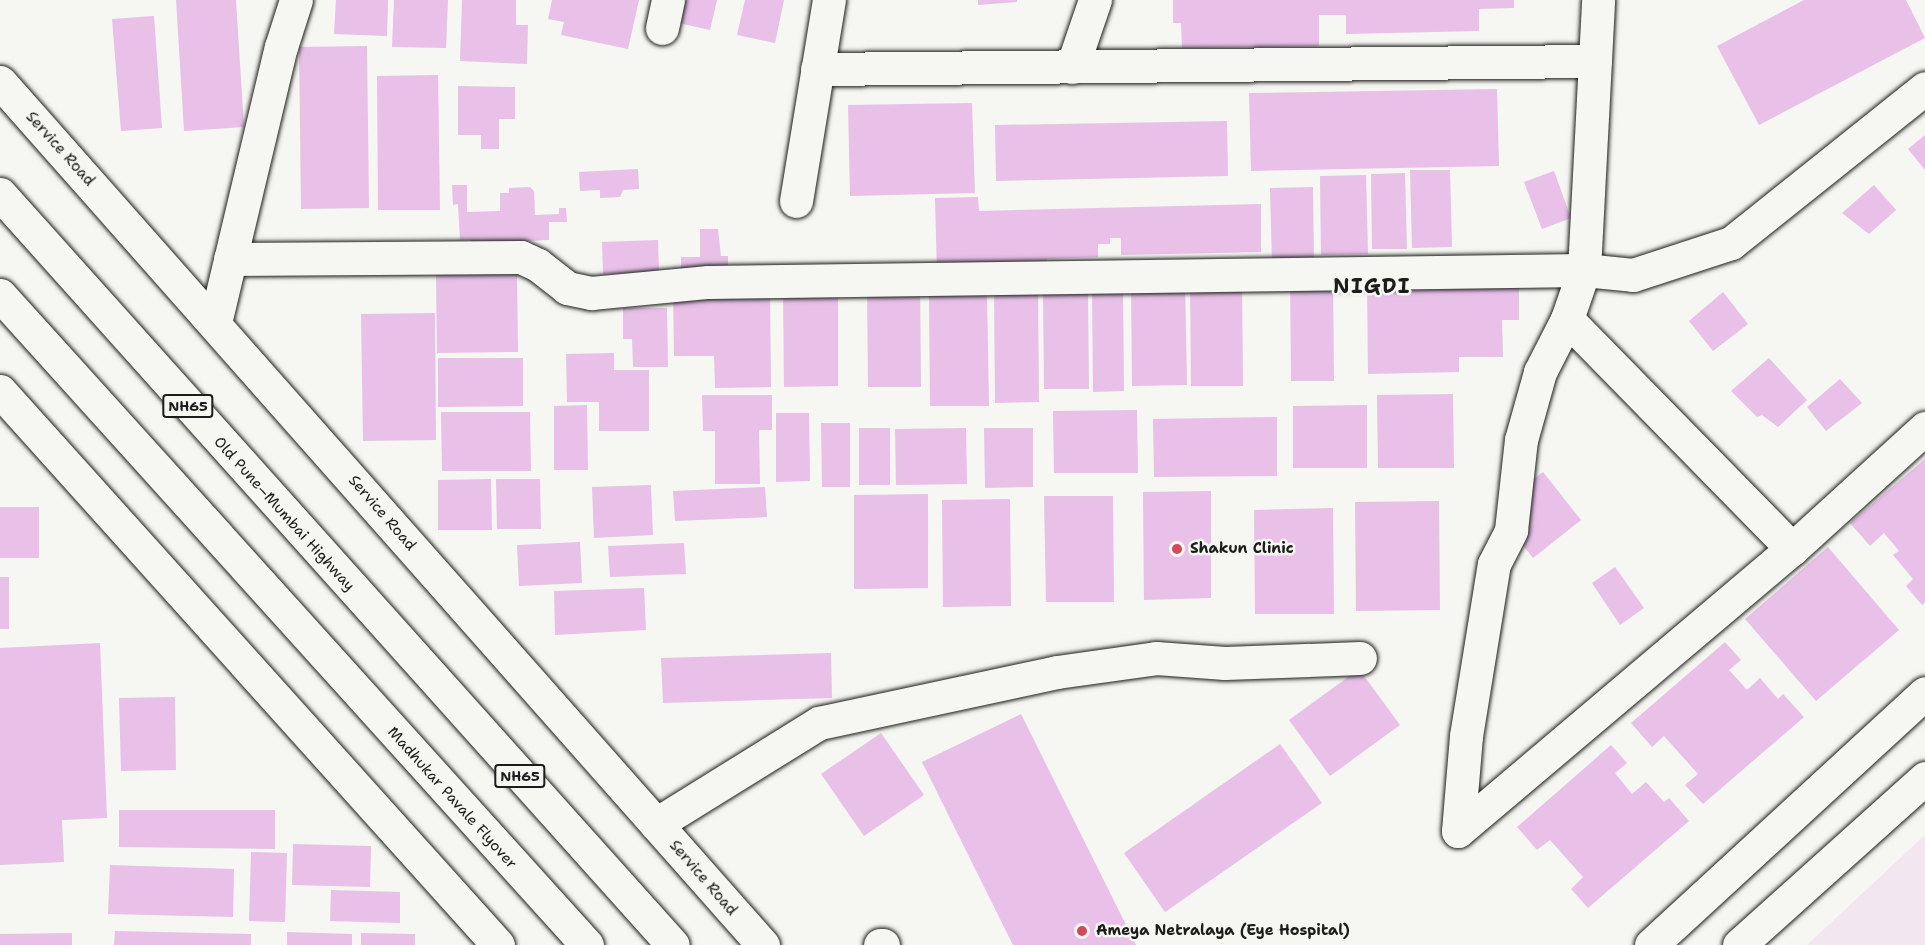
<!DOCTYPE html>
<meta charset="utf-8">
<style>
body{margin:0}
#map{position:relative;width:1925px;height:945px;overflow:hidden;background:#f6f6f2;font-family:"Shantell Sans",sans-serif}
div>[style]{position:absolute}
.built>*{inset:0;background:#f2e6ef}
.building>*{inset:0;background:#e8c0e8}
.roads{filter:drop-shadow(0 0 2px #1c1c1c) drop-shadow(0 0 2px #1c1c1c)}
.minor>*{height:33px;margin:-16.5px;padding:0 16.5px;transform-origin:16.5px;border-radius:16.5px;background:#f6f6f2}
.primary>*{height:33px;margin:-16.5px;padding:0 16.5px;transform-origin:16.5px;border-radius:16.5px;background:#f6f6f2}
.trunk>*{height:33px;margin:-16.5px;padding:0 16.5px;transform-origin:16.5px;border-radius:16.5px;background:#f6f6f2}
.dots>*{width:16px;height:16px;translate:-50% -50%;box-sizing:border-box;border:3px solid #f6f6f2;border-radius:50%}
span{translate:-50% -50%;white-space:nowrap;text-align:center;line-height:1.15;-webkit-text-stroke:5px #f6f6f2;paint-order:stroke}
.shield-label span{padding:2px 4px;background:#f6f6f2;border:2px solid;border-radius:4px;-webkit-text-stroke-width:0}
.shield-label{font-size:14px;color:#1c1c1c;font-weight:700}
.street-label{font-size:15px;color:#1c1c1c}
.poi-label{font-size:15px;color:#1c1c1c;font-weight:700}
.left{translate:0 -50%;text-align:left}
.district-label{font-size:21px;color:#1c1c1c;font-weight:700;letter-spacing:1.5px}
</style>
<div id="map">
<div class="built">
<div style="clip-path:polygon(1925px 835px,1925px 945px,1806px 945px,1807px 945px)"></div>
</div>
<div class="building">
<div style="clip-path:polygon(176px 0,236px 0,244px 127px,184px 131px)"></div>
<div style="clip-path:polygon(336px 0,388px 0,387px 36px,334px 34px)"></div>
<div style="clip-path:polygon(394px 0,448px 0,446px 48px,392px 47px)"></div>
<div style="clip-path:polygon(462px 0,516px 0,516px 25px,528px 25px,527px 64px,460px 61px)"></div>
<div style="clip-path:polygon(552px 0,639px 0,628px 49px,561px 35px,564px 22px,548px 19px)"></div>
<div style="clip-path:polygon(674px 0,717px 0,710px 30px,670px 21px)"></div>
<div style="clip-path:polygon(745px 0,784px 0,775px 43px,737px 35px)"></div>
<div style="clip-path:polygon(978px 0,1017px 0,1017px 2px,978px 5px)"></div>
<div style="clip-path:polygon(1173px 0,1514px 0,1514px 8px,1479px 9px,1479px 31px,1346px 34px,1346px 15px,1319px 15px,1319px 46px,1182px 48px,1181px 23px,1173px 23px)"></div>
<div style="clip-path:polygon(1804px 0,1906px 0,1925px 38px,1759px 125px,1717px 46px)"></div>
<div style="clip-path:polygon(154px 16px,162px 128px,121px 131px,112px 19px)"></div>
<div style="clip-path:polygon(367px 46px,369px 208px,301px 209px,299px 47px)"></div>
<div style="clip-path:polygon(438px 75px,440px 210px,378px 210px,377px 76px)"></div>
<div style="clip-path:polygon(458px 86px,515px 87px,515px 119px,499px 119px,499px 149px,481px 149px,481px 135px,458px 135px)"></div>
<div style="clip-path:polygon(1497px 89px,1499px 166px,1251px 171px,1249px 93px)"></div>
<div style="clip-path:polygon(972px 103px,975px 193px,850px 196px,848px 105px)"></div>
<div style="clip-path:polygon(1227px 121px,1228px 176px,996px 181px,995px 125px)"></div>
<div style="clip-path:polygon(1925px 135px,1925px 170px,1908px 149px)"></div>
<div style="clip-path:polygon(638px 169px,639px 189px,623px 190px,620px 197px,600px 198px,600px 190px,580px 191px,579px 172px)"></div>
<div style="clip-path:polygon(1410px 170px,1450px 170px,1452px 247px,1412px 248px)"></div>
<div style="clip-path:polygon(1554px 171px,1571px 218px,1542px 229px,1524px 182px)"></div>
<div style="clip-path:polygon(1405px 173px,1407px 249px,1372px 249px,1371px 174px)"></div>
<div style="clip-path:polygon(1366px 175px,1368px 254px,1321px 255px,1320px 176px)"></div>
<div style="clip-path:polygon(452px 185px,467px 185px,467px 212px,500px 211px,500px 193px,509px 193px,509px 188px,530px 187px,534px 191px,535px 215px,559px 214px,559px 208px,566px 208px,567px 222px,549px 222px,549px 240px,526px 241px,527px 247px,471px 252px,471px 240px,460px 240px,458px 204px,453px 205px)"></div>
<div style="clip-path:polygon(1874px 185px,1896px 210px,1869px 234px,1842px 213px)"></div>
<div style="clip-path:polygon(1313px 187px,1314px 262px,1272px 263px,1270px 188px)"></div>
<div style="clip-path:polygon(978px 197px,979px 211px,1261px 204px,1261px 252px,1121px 255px,1121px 238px,1110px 238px,1110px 244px,1098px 244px,1098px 257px,1047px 259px,1047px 273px,937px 275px,935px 198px)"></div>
<div style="clip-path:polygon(700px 229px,718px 229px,721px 256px,728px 256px,728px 266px,698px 266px,698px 275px,681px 275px,681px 257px,700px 257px)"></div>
<div style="clip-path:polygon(658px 240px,659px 272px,603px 274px,602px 242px)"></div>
<div style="clip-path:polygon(517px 274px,518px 352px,437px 353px,436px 275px)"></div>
<div style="clip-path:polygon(1290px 274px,1333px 274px,1334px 381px,1291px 381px)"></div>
<div style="clip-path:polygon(1519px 277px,1519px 320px,1502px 320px,1503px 357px,1459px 357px,1459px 372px,1368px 374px,1367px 278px)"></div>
<div style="clip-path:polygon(1185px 279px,1187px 385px,1132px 386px,1131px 280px)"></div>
<div style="clip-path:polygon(1190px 280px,1242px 280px,1243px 386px,1191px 386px)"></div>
<div style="clip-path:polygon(920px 284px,921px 387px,868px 387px,867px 285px)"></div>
<div style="clip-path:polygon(770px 288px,771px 387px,715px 388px,714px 356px,674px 356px,673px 289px)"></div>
<div style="clip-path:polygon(838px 288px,838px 386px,784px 387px,783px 289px)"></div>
<div style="clip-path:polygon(1092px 288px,1123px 288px,1124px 391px,1093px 392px)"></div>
<div style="clip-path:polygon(994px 291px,1038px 291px,1039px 402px,995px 403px)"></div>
<div style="clip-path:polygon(1043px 291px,1088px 291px,1089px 389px,1044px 389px)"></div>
<div style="clip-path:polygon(1723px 292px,1748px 324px,1713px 351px,1689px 321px)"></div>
<div style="clip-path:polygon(987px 295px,989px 406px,930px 406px,929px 296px)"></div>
<div style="clip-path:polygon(623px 308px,667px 308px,668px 367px,633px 367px,632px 339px,623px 339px)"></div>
<div style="clip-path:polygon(435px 313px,436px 440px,363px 441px,361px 314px)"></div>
<div style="clip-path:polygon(614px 353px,614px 370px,649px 370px,649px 431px,599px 431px,599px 402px,567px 402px,566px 354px)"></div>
<div style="clip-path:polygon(438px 358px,523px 358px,523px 406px,438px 407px)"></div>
<div style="clip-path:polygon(1769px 358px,1807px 400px,1778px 427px,1762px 415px,1757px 417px,1731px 391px)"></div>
<div style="clip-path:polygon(1840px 379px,1862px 403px,1826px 431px,1807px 407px)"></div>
<div style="clip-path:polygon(1453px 394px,1454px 468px,1378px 468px,1377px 395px)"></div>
<div style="clip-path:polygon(702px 395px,772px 395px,772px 430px,759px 430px,760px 484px,715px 484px,715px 431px,703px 431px)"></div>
<div style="clip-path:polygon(587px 405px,588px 470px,554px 470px,554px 406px)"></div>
<div style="clip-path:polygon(1367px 405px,1367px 468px,1293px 468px,1293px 406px)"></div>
<div style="clip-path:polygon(1137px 410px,1138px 473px,1054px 473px,1053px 411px)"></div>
<div style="clip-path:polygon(441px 412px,530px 412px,531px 471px,442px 471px)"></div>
<div style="clip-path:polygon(776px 413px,809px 413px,810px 481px,776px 482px)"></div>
<div style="clip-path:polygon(1277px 417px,1277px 476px,1154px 477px,1153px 419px)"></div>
<div style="clip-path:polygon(821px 423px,850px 423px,850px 487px,822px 487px)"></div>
<div style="clip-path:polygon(859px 428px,890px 428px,890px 485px,859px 485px)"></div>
<div style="clip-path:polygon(966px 428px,967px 484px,896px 485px,895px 429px)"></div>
<div style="clip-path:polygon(984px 428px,1033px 428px,1033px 487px,985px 488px)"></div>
<div style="clip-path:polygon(1925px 459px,1925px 602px,1922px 605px,1906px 586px,1913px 579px,1893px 555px,1899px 551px,1884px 533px,1870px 546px,1850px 523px)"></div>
<div style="clip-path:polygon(1543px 472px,1581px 520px,1533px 558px,1511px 530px,1528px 483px)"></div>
<div style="clip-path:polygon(491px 479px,492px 530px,438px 530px,438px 480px)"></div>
<div style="clip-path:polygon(496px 479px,540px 479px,541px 529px,497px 529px)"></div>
<div style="clip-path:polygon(651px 485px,653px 535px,594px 538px,592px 487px)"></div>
<div style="clip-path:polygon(765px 487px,767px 517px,675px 521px,673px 491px)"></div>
<div style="clip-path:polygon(1211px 491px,1211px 598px,1144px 600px,1143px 492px)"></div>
<div style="clip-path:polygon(928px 494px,928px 588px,854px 589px,854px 495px)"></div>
<div style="clip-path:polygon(1044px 496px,1113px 496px,1114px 602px,1046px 602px)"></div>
<div style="clip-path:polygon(1010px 499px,1011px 606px,943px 607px,942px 500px)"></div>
<div style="clip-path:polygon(1439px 501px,1440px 610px,1356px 611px,1355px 502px)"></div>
<div style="clip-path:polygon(0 507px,39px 507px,39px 558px,0 558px)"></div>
<div style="clip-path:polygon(1333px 508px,1334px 614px,1255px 614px,1254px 510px)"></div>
<div style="clip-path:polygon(580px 542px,582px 583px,519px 586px,517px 545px)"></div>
<div style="clip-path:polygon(684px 543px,686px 574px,610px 577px,608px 546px)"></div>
<div style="clip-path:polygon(1828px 547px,1899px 630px,1816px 701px,1745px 619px)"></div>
<div style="clip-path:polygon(1615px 567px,1644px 608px,1620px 625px,1592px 583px)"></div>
<div style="clip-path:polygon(0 577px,9px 577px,9px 629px,0 629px)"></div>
<div style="clip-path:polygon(644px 588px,646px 630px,555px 635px,554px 591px)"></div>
<div style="clip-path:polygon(1725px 642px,1741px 660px,1729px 670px,1747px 690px,1760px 678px,1778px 699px,1783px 694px,1804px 717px,1703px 804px,1685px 785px,1698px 774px,1664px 736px,1652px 747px,1631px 723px)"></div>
<div style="clip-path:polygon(100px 643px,107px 818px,62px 820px,64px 862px,0 865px,0 648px)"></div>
<div style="clip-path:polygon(831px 653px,832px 698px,663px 703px,661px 658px)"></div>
<div style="clip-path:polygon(1359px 669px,1400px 725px,1330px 776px,1289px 720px)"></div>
<div style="clip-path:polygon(175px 697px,176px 770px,121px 771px,119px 698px)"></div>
<div style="clip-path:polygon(1021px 714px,1136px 945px,1013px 945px,922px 762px)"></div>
<div style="clip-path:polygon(881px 733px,924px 795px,864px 836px,821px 774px)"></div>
<div style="clip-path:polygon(1280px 744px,1322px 803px,1165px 912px,1124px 853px)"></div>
<div style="clip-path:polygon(1611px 745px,1627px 763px,1615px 773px,1632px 794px,1646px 782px,1664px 802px,1669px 798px,1689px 821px,1588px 908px,1571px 889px,1583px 877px,1550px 840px,1537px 850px,1517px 827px)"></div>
<div style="clip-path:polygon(119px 810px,275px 810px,275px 849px,119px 847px)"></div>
<div style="clip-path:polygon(293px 844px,371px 846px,370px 887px,292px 885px)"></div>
<div style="clip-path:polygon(251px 852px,287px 853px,285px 922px,249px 921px)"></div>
<div style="clip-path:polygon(110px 865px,234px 869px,233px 917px,108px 914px)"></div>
<div style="clip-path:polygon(331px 890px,400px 892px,400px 923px,330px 921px)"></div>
<div style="clip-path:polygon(115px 931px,251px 934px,251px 945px,114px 945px)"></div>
<div style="clip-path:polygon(287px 932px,352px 934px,352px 945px,287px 945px)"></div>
<div style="clip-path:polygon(72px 933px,72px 945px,0 945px,0 934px)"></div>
<div style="clip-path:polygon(361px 933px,415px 934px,415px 945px,361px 945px)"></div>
</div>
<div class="roads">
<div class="minor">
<div style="left:662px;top:28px;width:29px;rotate:-78deg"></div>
<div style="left:1072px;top:67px;width:71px;rotate:-71.1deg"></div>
<div style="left:817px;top:69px;width:778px;rotate:-0.59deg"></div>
<div style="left:796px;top:201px;width:204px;rotate:-80.7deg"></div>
<div style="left:230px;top:259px;width:291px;rotate:-0.4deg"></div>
<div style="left:521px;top:257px;width:19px;rotate:25deg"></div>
<div style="left:538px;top:265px;width:37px;rotate:38deg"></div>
<div style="left:567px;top:288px;width:25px;rotate:12deg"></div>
<div style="left:591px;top:293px;width:118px;rotate:-5.4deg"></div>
<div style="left:708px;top:282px;width:876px;rotate:-0.78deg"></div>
<div style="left:1584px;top:270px;width:49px;rotate:5.8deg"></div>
<div style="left:1633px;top:275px;width:103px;rotate:-18.1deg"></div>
<div style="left:1731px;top:243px;width:248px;rotate:-38.6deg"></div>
<div style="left:1567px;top:319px;width:322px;rotate:45.6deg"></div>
<div style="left:215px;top:323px;width:284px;rotate:-76.6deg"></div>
<div style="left:281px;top:47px;width:49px;rotate:-72.3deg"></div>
<div style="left:656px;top:824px;width:192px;rotate:-31.8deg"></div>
<div style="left:819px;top:723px;width:243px;rotate:-12.1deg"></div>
<div style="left:1057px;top:672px;width:100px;rotate:-8deg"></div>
<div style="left:1156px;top:658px;width:69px;rotate:4.1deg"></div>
<div style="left:1225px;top:663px;width:135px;rotate:-2.1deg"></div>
<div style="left:1458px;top:831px;width:95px;rotate:-85.2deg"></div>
<div style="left:1466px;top:736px;width:174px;rotate:-80.8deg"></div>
<div style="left:1494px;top:564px;width:38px;rotate:-63deg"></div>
<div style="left:1511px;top:530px;width:91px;rotate:-83.7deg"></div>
<div style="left:1521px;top:440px;width:71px;rotate:-74.4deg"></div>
<div style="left:1540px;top:372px;width:59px;rotate:-63deg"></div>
<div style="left:1567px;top:319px;width:52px;rotate:-70.9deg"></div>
<div style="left:1584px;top:270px;width:270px;rotate:-87deg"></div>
<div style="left:1458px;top:831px;width:437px;rotate:-40.2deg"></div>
<div style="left:1792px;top:549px;width:180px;rotate:-42.3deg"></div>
<div style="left:880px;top:945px;width:3px"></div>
</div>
<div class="primary">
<div style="left:0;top:82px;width:1152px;rotate:48.52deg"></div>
<div style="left:0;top:391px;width:745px;rotate:48.05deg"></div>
<div style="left:1651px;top:945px;width:372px;rotate:-42.6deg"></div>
<div style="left:1739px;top:945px;width:250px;rotate:-41.9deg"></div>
</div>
<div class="trunk">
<div style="left:0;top:194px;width:1008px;rotate:48.14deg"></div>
<div style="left:0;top:295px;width:876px;rotate:47.92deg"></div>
</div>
</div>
<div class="dots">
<div style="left:1177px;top:549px;background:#d1495b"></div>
<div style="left:1082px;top:931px;background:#d1495b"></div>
</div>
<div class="shield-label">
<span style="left:188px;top:406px">NH65</span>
<span style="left:520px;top:776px">NH65</span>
</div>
<div class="street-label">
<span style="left:60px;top:149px;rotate:48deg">Service Road</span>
<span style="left:382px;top:513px;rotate:49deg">Service Road</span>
<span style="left:284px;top:514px;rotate:48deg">Old Pune–Mumbai Highway</span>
<span style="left:452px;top:798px;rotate:48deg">Madhukar Pavale Flyover</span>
<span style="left:703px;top:878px;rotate:49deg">Service Road</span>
</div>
<div class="poi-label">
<span class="left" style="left:1190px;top:549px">Shakun Clinic</span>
<span class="left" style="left:1096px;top:931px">Ameya Netralaya (Eye Hospital)</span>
</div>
<div class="district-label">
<span style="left:1372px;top:286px">NIGDI</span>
</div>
</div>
